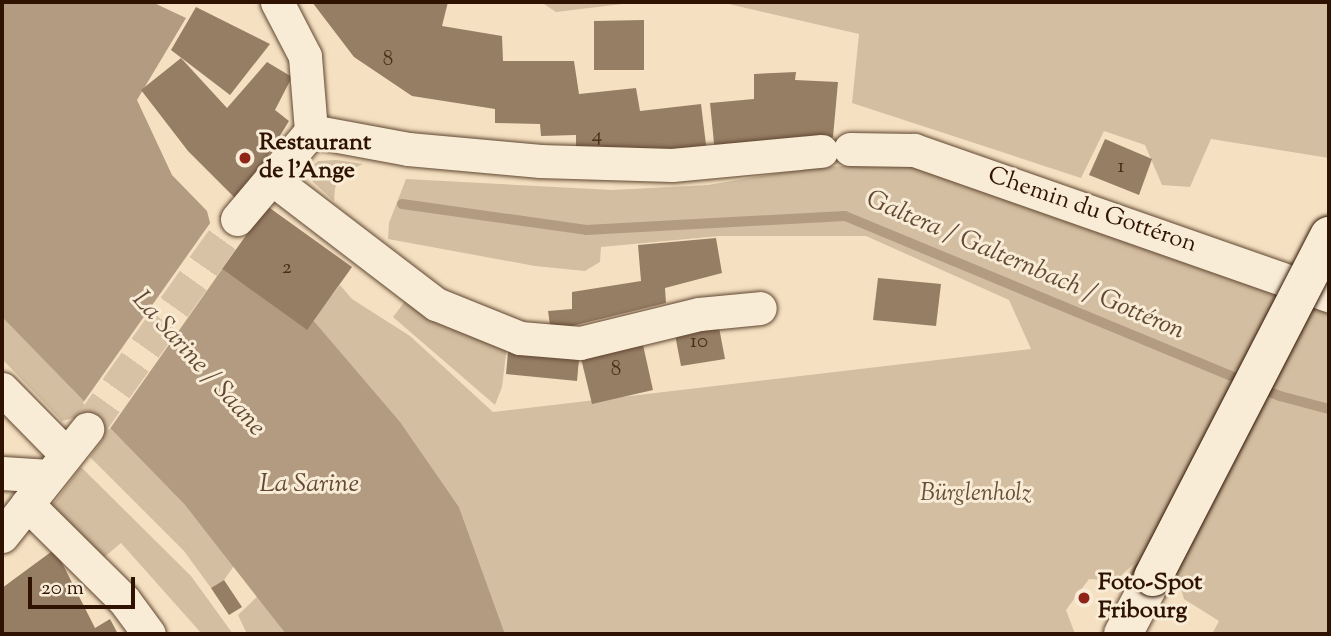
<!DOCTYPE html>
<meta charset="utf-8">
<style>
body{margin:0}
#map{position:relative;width:1331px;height:636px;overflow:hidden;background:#f5e1c2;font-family:"Sorts Mill Goudy",serif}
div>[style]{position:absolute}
.green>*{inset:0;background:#d3bea1}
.water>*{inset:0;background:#b29b80}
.pier>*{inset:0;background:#f5e1c2}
.stream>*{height:10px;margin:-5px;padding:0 5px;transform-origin:5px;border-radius:5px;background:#b29b80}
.building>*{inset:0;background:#967e65}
.street-tunnel>*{height:33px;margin-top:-16.5px;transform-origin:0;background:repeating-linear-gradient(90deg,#d7c2a5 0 33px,transparent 0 50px)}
.roads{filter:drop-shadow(0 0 2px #604630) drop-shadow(0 0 2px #604630)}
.street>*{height:33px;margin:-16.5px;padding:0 16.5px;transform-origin:16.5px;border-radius:16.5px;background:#f8ecd7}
.secondary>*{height:38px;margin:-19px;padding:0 19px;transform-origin:19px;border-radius:19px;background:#f8ecd7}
.bridges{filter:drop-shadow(0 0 2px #2f1300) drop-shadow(0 0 2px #2f1300)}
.secondary-bridge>*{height:38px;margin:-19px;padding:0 19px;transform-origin:19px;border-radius:19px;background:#f8ecd7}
.dots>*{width:19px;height:19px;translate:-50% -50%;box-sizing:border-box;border:4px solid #f8ecd7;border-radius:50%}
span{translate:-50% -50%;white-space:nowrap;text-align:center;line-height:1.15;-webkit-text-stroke:6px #f8ecd7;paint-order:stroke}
.number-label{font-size:21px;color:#492e19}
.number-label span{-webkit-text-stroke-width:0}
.poi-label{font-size:24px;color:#2f1300;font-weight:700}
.left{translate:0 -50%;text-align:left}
.street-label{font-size:24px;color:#2f1300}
.park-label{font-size:24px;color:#684f38;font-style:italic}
.water-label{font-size:26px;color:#634933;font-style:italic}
.frame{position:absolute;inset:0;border:4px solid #2f1300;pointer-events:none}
.scale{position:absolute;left:28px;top:577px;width:107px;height:32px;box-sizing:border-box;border:4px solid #2f1300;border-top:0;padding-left:9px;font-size:21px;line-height:24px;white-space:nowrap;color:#2f1300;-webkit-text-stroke:5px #f8ecd7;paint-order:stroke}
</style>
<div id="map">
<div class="green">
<div style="clip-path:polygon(541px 2px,639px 2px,556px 12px)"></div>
<div style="clip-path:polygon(720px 2px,1329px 2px,1329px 158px,1211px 139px,1190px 187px,1162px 185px,1145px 145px,1104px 131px,1081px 178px,852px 103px,859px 34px)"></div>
<div style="clip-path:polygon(337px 160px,363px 164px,344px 173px,335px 188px,334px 201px,313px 182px,308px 169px,318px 161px)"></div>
<div style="clip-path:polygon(912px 164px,1329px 311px,1329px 634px,1212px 634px,1219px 621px,1184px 599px,1172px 559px,1151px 548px,1115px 581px,1089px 579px,1066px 610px,1075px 634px,505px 634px,459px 507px,399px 422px,313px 320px,340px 285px,352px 299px,410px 336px,493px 412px,1031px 349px,1009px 300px,866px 236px,720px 236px,601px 247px,600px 262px,585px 271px,535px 266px,388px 239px,389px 223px,406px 179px,612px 190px,708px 185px,815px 167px)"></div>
<div style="clip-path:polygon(409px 296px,507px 346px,502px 387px,495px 405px,393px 317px)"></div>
<div style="clip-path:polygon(2px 317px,185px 505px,234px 566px,224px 580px,211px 588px,184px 551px,90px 457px,103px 439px,73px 418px,62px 421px,2px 359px)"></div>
<div style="clip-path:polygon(81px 467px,191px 576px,233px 634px,202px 634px,121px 543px,102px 559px,48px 511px)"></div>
<div style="clip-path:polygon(259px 595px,286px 634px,247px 634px,238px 615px)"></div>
</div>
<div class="water">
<div style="clip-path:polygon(2px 2px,152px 2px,186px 18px,137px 100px,172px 175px,207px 211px,222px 269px,306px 329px,313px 320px,400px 422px,459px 507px,505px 634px,286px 634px,185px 505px,2px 317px)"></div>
</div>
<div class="pier">
<div style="clip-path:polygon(213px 219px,225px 265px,109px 430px,83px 403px)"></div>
</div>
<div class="stream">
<div style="left:402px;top:204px;width:186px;rotate:8deg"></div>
<div style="left:586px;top:230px;width:259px;rotate:-3.1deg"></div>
<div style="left:845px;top:216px;width:471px;rotate:22.5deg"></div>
<div style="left:1280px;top:396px;width:51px;rotate:14.9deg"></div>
</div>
<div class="building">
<div style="clip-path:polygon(312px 2px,448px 2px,442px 26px,502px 36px,503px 61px,574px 61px,579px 94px,636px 88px,640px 111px,701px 104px,707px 153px,576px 155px,576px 135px,541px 136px,540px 124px,495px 123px,495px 109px,412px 96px,354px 57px)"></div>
<div style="clip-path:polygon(196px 7px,270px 44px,230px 95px,171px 50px)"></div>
<div style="clip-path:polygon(644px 20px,644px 70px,594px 70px,594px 21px)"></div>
<div style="clip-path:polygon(181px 58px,227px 108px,267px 62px,292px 77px,275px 110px,289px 121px,239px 202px,188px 151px,141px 90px)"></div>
<div style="clip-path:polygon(796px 72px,795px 80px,838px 82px,833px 137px,715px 153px,710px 103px,754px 99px,754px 74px)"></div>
<div style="clip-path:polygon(1105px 139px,1152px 159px,1139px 195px,1089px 175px)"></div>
<div style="clip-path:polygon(267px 206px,352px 267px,307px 330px,222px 269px)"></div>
<div style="clip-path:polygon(716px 238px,722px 273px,665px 288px,666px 303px,572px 326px,550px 325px,548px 311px,572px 309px,572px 292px,641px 281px,638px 245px)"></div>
<div style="clip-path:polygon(878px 278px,941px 284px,936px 326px,873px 320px)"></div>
<div style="clip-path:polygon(717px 317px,725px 359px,681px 366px,673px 324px)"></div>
<div style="clip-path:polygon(641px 336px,653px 390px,592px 404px,579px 350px)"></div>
<div style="clip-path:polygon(508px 352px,579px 359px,577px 381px,506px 374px)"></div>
<div style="clip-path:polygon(55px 549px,95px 628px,110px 619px,118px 634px,2px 634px,2px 588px)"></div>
<div style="clip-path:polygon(224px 580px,242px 607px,229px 615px,211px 588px)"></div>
</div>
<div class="street-tunnel">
<div style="left:87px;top:429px;width:258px;rotate:-54.5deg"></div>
</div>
<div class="roads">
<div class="street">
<div style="left:311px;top:131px;width:99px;rotate:10.5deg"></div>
<div style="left:408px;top:149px;width:133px;rotate:5.2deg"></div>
<div style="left:540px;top:161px;width:132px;rotate:1.7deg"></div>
<div style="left:672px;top:165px;width:150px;rotate:-5.4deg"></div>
<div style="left:850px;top:149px;width:64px;rotate:0.9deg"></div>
<div style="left:914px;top:150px;width:440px;rotate:19.3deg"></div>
<div style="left:271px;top:178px;width:208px;rotate:37.4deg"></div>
<div style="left:436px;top:304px;width:91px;rotate:22deg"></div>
<div style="left:520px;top:338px;width:60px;rotate:4.8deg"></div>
<div style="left:580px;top:343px;width:122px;rotate:-13.7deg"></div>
<div style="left:699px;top:314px;width:61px;rotate:-5.6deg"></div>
<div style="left:237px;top:219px;width:115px;rotate:-49.9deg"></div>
<div style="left:311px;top:131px;width:75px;rotate:-94.6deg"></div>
<div style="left:305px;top:56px;width:61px;rotate:-117.4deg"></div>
<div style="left:2px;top:389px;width:91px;rotate:45.4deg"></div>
<div style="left:2px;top:473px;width:47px;rotate:3.7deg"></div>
<div style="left:27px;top:504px;width:136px;rotate:44.7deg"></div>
<div style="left:124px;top:600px;width:42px;rotate:53.7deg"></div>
<div style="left:2px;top:536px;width:137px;rotate:-51.5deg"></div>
</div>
<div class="secondary">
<div style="left:1123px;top:634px;width:64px;rotate:-62.2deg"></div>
</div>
</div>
<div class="bridges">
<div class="secondary-bridge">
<div style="left:1153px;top:577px;width:384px;rotate:-62.7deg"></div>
</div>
</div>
<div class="dots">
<div style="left:245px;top:158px;background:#8f2418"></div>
<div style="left:1084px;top:598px;background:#8f2418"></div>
</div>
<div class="number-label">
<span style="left:388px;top:60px">8</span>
<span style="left:597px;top:136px">4</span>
<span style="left:1121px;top:167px">1</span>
<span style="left:287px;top:268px">2</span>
<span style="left:699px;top:342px">10</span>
<span style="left:616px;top:370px">8</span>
</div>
<div class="poi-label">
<span class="left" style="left:259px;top:158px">Restaurant<br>de l'Ange</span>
<span class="left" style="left:1098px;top:598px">Foto-Spot<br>Fribourg</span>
</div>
<div class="street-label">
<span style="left:1092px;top:211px;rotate:19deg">Chemin du Gottéron</span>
</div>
<div class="park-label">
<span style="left:976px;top:495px">Bürglenholz</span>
</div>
<div class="water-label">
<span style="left:1025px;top:266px;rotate:23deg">Galtera / Galternbach / Gottéron</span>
<span style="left:198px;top:364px;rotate:48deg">La Sarine / Saane</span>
<span style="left:309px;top:485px">La Sarine</span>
</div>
<div class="frame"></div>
<div class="scale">20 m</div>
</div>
